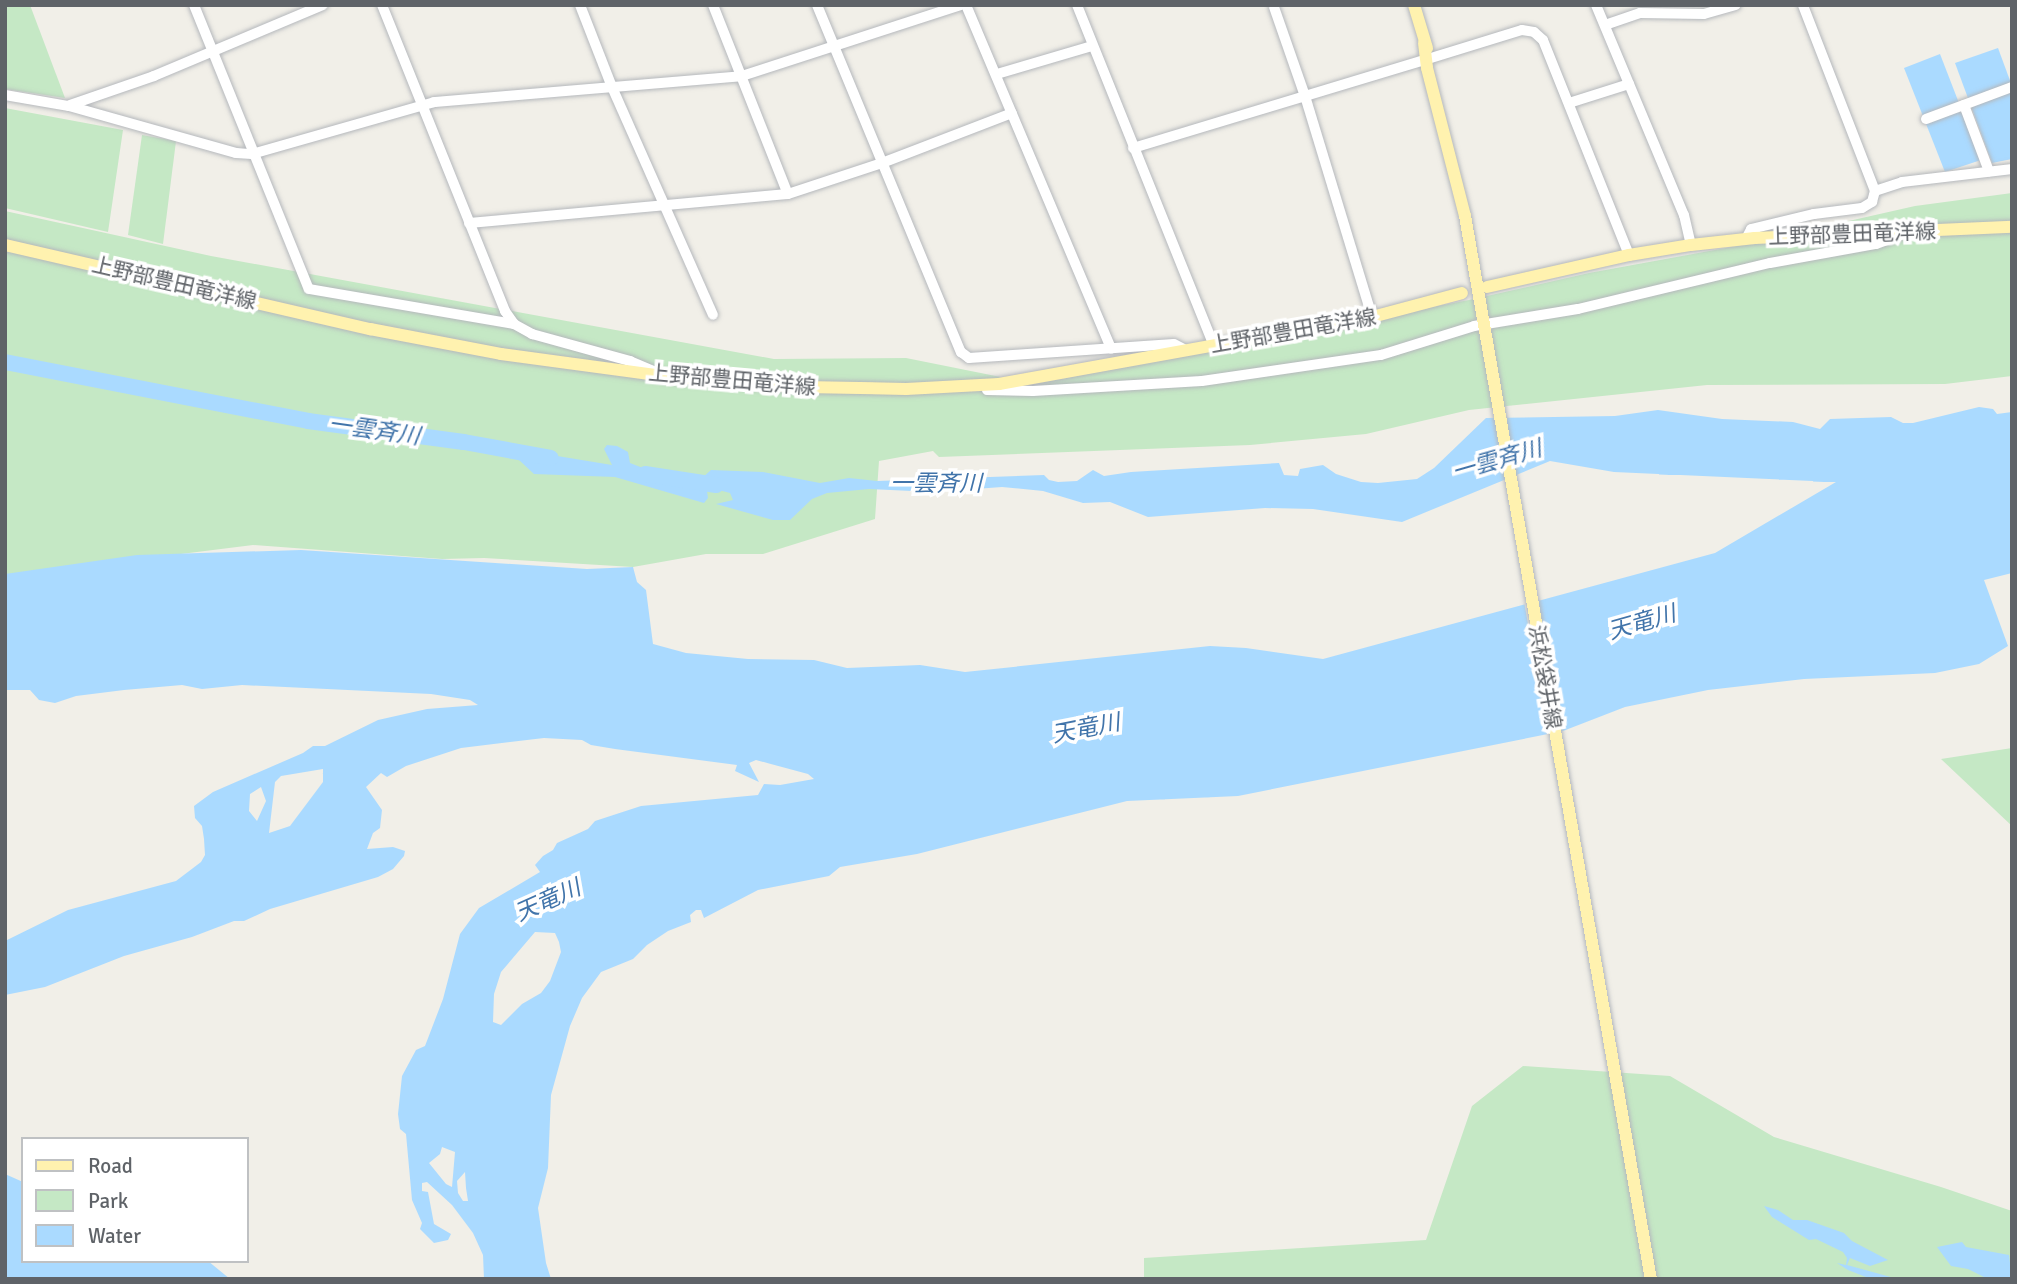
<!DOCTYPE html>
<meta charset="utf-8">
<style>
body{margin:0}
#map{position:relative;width:2017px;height:1284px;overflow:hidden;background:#f1efe8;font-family:Signika,"Noto Sans JP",sans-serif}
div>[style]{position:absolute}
.green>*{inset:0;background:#c5e8c5}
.water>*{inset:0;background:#aadaff}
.pier>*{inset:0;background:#f1efe8}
.river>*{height:16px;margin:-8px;padding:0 8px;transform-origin:8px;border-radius:8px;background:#aadaff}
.roads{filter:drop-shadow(0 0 2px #b5b8bc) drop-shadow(0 0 2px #b5b8bc)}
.minor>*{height:10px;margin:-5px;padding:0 5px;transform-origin:5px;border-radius:5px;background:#fff}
.major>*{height:12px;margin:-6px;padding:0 6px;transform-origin:6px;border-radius:6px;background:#fff2af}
span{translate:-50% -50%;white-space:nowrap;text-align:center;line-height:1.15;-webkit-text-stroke:7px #fff;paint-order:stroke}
.street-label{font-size:21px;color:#5f6368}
.water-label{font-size:23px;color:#4174aa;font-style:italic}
.frame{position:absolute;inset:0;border:7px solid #5f6368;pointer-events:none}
.legend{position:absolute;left:21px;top:1137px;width:228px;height:126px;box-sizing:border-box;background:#fff;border:2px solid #bfc1c3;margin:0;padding:9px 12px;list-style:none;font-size:21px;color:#5f6368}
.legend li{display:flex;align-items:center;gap:14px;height:35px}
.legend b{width:35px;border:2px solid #bfc1c3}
</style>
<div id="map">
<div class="green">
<div style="clip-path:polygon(5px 5px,30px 5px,65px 98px,5px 89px)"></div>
<div style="clip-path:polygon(5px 108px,123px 130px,108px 232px,5px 208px)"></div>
<div style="clip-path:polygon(142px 135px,176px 141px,163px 244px,128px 235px)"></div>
<div style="clip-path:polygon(2012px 193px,2012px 376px,1945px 384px,1707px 385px,1469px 410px,1366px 434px,1250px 445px,939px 457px,933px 451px,879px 461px,875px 519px,763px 554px,706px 554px,633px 567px,484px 558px,442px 559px,253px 545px,5px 576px,5px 211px,211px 256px,774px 359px,906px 358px,1035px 384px,1469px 300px,1589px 273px,1742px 245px,1915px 206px)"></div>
<div style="clip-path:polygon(2012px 748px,2012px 826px,1941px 759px)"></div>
<div style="clip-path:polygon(1523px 1066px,1670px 1076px,1774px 1137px,1941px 1187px,2012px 1211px,2012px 1279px,1144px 1279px,1144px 1258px,1426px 1240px,1472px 1106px)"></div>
</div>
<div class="water">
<div style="clip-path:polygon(1998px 48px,2012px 86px,2012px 159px,1992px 163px,1955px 63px)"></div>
<div style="clip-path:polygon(1940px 54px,1981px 160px,1945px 172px,1904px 68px)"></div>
<div style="clip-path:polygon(evenodd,1979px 407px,1993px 409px,1997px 414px,2012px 412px,2012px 573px,1984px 580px,2008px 646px,1979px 664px,1935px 673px,1804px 679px,1708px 690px,1625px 707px,1563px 731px,1238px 796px,1127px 801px,917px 854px,840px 867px,829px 876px,758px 890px,704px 918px,701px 910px,696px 910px,690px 915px,691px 922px,668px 931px,647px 945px,633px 959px,601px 972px,582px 998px,570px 1026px,551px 1095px,548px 1168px,538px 1208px,546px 1263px,551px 1279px,484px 1279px,483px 1255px,473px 1233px,452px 1205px,427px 1182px,422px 1183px,422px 1191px,428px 1192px,434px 1224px,451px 1234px,448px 1240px,434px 1243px,420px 1229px,422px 1223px,412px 1200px,406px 1134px,400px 1129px,398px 1114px,402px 1076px,416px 1050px,425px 1046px,443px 999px,460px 934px,479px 908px,540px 872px,535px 865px,543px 856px,553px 850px,557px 843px,588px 829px,595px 821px,641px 806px,758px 795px,764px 784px,780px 785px,814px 779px,808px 774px,756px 760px,749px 763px,759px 782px,735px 771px,737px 765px,615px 749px,591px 745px,582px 740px,544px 738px,461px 748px,406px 766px,387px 777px,381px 773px,366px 787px,382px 810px,380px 828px,373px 833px,367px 849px,393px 847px,405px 851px,404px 856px,393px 869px,378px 877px,270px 909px,244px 921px,234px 921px,192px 937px,124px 956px,45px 987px,5px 995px,5px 941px,68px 910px,176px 881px,201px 862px,205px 855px,204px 839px,202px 826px,195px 818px,194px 806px,213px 792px,303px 753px,313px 746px,325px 746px,378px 720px,427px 709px,478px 705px,470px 700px,431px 694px,242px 685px,202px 689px,182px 685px,124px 690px,76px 696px,55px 703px,39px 700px,30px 690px,5px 690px,5px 574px,137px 555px,301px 550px,587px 569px,633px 567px,637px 582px,646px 590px,653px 644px,686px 653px,748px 659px,814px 660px,847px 668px,920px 665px,965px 672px,1210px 646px,1246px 648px,1323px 659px,1715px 553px,1836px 482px,1614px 472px,1550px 461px,1402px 522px,1313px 509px,1265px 508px,1148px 517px,1110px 502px,1083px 503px,1043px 491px,1002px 487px,934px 492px,869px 489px,827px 493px,812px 499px,790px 520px,773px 520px,716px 504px,733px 500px,730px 493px,715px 489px,707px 491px,708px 498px,704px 503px,615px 477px,534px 474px,519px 460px,539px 453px,612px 465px,604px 449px,607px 445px,617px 446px,628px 452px,630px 463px,692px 487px,711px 470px,763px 472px,820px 483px,849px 478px,877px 481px,1044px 475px,1049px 480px,1058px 482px,1077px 481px,1093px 470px,1104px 476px,1131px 472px,1279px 463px,1284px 475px,1298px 476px,1300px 469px,1323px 465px,1336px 474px,1361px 482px,1378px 483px,1417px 479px,1434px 468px,1486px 418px,1615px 416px,1658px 410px,1722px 419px,1793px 422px,1820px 429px,1830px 419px,1891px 417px,1903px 423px,1913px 423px,1979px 407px,323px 769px,323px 782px,290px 826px,269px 833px,275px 782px,281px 776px,323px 769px,1979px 407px,261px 787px,266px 801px,257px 821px,249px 811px,250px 794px,261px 787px,1979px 407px,535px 932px,555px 933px,559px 942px,561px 952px,550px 981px,541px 993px,522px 1004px,501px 1025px,493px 1022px,494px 994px,501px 972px,535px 932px,1979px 407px,442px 1147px,455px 1152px,452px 1187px,446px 1184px,429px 1163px,440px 1154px,442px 1147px,1979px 407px,465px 1172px,466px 1188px,468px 1201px,463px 1201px,458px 1193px,457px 1181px,465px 1172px)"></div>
<div style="clip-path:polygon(5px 1174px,23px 1182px,23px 1261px,208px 1261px,230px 1279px,5px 1279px)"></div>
<div style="clip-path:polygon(1764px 1206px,1778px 1210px,1793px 1220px,1807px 1220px,1844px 1233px,1852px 1241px,1888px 1260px,1870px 1266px,1850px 1258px,1847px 1265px,1898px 1279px,1871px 1279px,1848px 1270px,1837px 1263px,1846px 1265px,1847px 1258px,1843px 1252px,1816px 1239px,1809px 1240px,1772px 1217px)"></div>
<div style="clip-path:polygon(1962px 1242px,1966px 1247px,2009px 1255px,2012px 1279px,1988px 1279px,1968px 1269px,1951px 1266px,1937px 1247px)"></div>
</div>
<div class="pier">
<div style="clip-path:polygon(1538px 598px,1562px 735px,1548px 738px,1524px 601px)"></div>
</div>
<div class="river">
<div style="left:5px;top:362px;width:309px;rotate:11deg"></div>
<div style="left:308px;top:421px;width:157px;rotate:7.7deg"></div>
<div style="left:464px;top:442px;width:88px;rotate:10.4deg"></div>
<div style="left:645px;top:474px;width:72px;rotate:8.8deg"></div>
</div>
<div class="roads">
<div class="minor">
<div style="left:194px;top:5px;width:306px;rotate:68deg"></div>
<div style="left:309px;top:289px;width:208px;rotate:9.7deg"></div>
<div style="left:382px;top:5px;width:330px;rotate:68.1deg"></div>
<div style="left:505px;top:311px;width:16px;rotate:55deg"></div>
<div style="left:514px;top:324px;width:21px;rotate:29deg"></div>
<div style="left:532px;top:334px;width:102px;rotate:15.4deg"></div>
<div style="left:630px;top:361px;width:25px;rotate:23deg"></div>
<div style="left:580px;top:5px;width:88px;rotate:68.7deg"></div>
<div style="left:612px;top:87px;width:249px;rotate:66.1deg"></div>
<div style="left:713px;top:5px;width:203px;rotate:68.4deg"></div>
<div style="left:817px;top:5px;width:376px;rotate:67.5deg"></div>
<div style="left:961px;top:352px;width:10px;rotate:37deg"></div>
<div style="left:969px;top:358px;width:205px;rotate:-3.9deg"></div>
<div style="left:1174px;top:344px;width:13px;rotate:27deg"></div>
<div style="left:966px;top:5px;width:373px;rotate:67.1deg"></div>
<div style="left:1077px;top:5px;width:367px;rotate:68.1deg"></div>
<div style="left:1596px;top:5px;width:228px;rotate:67.3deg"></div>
<div style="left:1684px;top:215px;width:31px;rotate:77deg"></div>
<div style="left:1274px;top:7px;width:94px;rotate:70.8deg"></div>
<div style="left:1305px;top:96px;width:231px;rotate:73.1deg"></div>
<div style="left:1605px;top:25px;width:37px;rotate:-19deg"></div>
<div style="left:1640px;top:13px;width:64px;rotate:0.9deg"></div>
<div style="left:1704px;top:14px;width:33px;rotate:-16deg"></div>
<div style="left:1431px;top:58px;width:95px;rotate:-17.1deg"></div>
<div style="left:1522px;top:30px;width:12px;rotate:9deg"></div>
<div style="left:1534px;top:32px;width:12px;rotate:42deg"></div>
<div style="left:1543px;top:40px;width:232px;rotate:68.2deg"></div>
<div style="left:997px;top:74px;width:99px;rotate:-16.4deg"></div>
<div style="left:5px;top:95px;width:65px;rotate:9.8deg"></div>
<div style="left:69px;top:106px;width:173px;rotate:15.7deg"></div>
<div style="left:236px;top:153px;width:16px;rotate:4deg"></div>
<div style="left:252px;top:154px;width:189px;rotate:-15.9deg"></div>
<div style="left:434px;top:102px;width:309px;rotate:-4.8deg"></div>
<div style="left:742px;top:76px;width:230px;rotate:-18deg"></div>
<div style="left:1569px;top:103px;width:63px;rotate:-17.6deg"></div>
<div style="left:70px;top:105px;width:89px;rotate:-19deg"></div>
<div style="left:154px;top:76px;width:183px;rotate:-22.8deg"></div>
<div style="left:1964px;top:105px;width:71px;rotate:69.3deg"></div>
<div style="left:1926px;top:119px;width:92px;rotate:-20.4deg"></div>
<div style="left:1133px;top:148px;width:305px;rotate:-16.8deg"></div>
<div style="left:1875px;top:191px;width:28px;rotate:-18deg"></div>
<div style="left:1902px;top:182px;width:111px;rotate:-6.7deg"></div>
<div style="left:469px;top:223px;width:320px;rotate:-5.2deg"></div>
<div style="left:788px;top:194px;width:99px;rotate:-18.3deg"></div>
<div style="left:882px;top:163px;width:139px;rotate:-21deg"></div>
<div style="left:1746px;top:239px;width:11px;rotate:-63deg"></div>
<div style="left:1751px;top:229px;width:65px;rotate:-13.4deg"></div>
<div style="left:1814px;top:214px;width:48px;rotate:-7.1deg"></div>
<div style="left:1862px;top:208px;width:12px;rotate:-31deg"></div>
<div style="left:1872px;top:202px;width:11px;rotate:-75deg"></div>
<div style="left:1875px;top:191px;width:199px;rotate:-111.2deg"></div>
<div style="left:987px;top:390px;width:46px;rotate:1.2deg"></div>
<div style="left:1033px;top:391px;width:169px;rotate:-3.4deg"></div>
<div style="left:1202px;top:381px;width:181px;rotate:-8.3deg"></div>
<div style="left:1381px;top:355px;width:97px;rotate:-17.3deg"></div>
<div style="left:1474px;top:326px;width:105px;rotate:-9.3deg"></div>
<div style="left:1578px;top:309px;width:197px;rotate:-13.5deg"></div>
<div style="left:1770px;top:263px;width:108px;rotate:-10.2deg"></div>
<div style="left:1876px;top:244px;width:29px;rotate:-20deg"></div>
</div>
<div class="major">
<div style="left:1414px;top:5px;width:45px;rotate:73.2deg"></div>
<div style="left:1424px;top:43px;width:25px;rotate:83deg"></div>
<div style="left:1427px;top:68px;width:153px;rotate:75.6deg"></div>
<div style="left:1465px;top:216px;width:1079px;rotate:80.08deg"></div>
<div style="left:5px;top:245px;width:375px;rotate:13deg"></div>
<div style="left:370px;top:329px;width:133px;rotate:10.8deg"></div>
<div style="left:501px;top:354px;width:163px;rotate:7.7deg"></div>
<div style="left:663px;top:376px;width:140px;rotate:4.5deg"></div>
<div style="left:803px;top:387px;width:103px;rotate:1.1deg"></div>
<div style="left:906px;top:389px;width:93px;rotate:-3.1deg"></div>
<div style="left:999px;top:384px;width:379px;rotate:-10.2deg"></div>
<div style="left:1372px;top:317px;width:93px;rotate:-14.9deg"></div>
<div style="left:1487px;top:287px;width:146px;rotate:-12.7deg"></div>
<div style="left:1629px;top:255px;width:63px;rotate:-9.2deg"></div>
<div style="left:1691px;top:245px;width:64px;rotate:-6.2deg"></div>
<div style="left:1755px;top:238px;width:257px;rotate:-2.5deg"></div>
</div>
</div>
<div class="street-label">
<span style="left:1852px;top:234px;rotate:-2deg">上野部豊田竜洋線</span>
<span style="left:174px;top:283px;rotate:13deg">上野部豊田竜洋線</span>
<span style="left:1293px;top:331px;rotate:-10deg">上野部豊田竜洋線</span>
<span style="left:732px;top:380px;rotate:5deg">上野部豊田竜洋線</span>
<span style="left:1545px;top:677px;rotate:80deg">浜松袋井線</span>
</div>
<div class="water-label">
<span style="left:374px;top:431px;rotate:8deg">一雲斉川</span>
<span style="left:1497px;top:461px;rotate:-16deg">一雲斉川</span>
<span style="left:936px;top:484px">一雲斉川</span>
<span style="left:1642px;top:623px;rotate:-16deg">天竜川</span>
<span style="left:1086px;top:729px;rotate:-11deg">天竜川</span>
<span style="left:548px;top:901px;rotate:-24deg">天竜川</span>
</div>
<div class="frame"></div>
<ul class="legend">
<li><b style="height:9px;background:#fff2af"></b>Road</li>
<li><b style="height:19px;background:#c5e8c5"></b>Park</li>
<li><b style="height:19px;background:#aadaff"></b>Water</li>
</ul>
</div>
